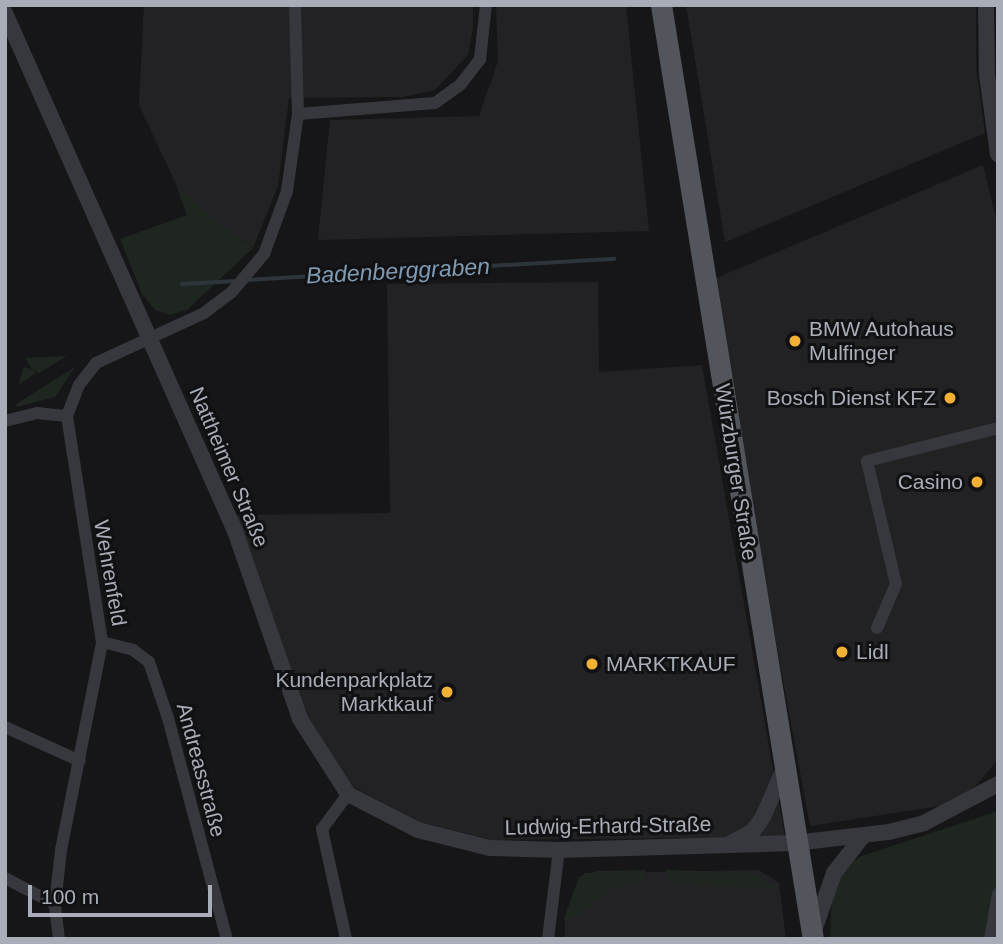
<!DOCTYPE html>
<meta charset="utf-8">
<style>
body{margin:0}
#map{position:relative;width:1003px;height:944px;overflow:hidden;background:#161618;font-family:Arial,sans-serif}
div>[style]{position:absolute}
.built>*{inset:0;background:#222225}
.green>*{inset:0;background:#1e261f}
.stream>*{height:3.5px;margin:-1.75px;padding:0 1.75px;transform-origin:1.75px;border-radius:1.75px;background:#2c353c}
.minor>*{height:12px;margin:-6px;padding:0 6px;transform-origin:6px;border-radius:6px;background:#37383d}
.tertiary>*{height:16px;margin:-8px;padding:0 8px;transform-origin:8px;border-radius:8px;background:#37383d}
.primary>*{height:21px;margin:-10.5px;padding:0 10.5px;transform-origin:10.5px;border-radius:10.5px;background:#53555c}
.dots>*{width:19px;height:19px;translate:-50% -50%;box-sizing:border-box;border:4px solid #111113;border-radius:50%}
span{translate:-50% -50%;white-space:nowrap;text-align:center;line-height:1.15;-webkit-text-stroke:6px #111113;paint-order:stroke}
.poi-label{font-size:21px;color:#a8adb8}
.left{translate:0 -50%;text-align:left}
.right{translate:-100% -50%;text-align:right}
.street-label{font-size:21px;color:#a8adb8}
.water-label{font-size:23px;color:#7f9bb3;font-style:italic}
.frame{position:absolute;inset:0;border:7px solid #a8adb8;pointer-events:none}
.scale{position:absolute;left:28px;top:885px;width:184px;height:32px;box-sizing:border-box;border:4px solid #a8adb8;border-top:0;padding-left:9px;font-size:21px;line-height:24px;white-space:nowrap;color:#a8adb8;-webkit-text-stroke:5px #111113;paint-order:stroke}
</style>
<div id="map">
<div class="built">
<div style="clip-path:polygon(144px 5px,473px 5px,473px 28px,468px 55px,435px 90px,403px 97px,289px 98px,278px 186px,253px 248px,215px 221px,175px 182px,139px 105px)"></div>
<div style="clip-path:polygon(496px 5px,626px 5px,649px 231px,318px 240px,330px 120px,479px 116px,498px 61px)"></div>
<div style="clip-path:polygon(686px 5px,976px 5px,976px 67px,985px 133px,725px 242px)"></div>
<div style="clip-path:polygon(983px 165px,998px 226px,998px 759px,976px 786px,947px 805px,810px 826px,709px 281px)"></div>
<div style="clip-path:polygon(598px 282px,599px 372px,702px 365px,785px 837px,492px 840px,420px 822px,352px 786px,305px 714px,228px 515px,390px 513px,387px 284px)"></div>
<div style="clip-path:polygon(759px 870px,779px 883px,786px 939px,565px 939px,565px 916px,584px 873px)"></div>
</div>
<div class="green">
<div style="clip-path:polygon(175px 182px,215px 221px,253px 248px,187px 310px,170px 315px,155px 310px,142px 294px,120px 239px,187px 215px)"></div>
<div style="clip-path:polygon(67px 356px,39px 373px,33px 369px,36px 373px,18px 385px,24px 367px,32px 369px,25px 358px)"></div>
<div style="clip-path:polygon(75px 367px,55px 397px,17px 407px,16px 404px)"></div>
<div style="clip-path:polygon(998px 811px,998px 939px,830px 939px,832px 892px,843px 870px,859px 857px)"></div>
<div style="clip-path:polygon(645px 870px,644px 880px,611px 889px,576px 917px,563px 921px,579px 877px,596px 871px)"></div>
<div style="clip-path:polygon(665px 870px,753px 872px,777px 889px,673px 883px)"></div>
</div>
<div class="stream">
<div style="left:247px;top:280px;width:368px;rotate:-3.3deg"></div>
<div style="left:182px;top:284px;width:54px;rotate:-3.2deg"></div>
</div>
<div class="minor">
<div style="left:298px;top:114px;width:137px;rotate:-4.6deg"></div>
<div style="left:435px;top:103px;width:31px;rotate:-36deg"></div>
<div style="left:460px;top:85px;width:33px;rotate:-52deg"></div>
<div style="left:480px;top:59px;width:54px;rotate:-83.7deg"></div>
<div style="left:5px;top:421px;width:33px;rotate:-14deg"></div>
<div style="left:37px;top:413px;width:30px;rotate:6deg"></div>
<div style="left:877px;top:628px;width:48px;rotate:-66.6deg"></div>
<div style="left:896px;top:584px;width:126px;rotate:-103.3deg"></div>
<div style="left:867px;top:461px;width:135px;rotate:-14.1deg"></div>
<div style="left:102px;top:642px;width:32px;rotate:14deg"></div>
<div style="left:133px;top:650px;width:20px;rotate:37deg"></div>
<div style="left:149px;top:662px;width:59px;rotate:71.3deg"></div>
<div style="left:168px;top:718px;width:229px;rotate:75.1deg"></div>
<div style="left:5px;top:727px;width:82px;rotate:24.4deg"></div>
<div style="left:5px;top:878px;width:56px;rotate:27.5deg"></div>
<div style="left:59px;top:939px;width:35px;rotate:-97deg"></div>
<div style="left:55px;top:904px;width:54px;rotate:-83.7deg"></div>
<div style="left:61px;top:850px;width:212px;rotate:-78.8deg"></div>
<div style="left:102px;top:642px;width:229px;rotate:-98.8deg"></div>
<div style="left:67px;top:416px;width:33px;rotate:-69deg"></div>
<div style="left:79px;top:385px;width:28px;rotate:-52deg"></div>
<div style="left:96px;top:363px;width:119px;rotate:-24.8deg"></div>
<div style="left:204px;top:313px;width:34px;rotate:-37deg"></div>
<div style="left:231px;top:293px;width:51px;rotate:-49.8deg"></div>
<div style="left:264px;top:254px;width:67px;rotate:-69.9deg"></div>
<div style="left:287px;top:191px;width:78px;rotate:-81.9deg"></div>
<div style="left:298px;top:114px;width:109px;rotate:-91.6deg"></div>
<div style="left:346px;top:939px;width:113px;rotate:-102.3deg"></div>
<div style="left:322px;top:829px;width:44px;rotate:-53.4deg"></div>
<div style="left:548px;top:939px;width:90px;rotate:-83deg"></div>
<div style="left:990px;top:939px;width:46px;rotate:-79.9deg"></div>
</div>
<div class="tertiary">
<div style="left:986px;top:5px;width:70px;rotate:89.2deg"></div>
<div style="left:987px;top:75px;width:80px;rotate:82.1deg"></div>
<div style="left:5px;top:13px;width:567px;rotate:66.06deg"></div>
<div style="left:235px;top:531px;width:199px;rotate:70.9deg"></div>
<div style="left:300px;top:719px;width:89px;rotate:57.4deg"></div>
<div style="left:348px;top:794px;width:79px;rotate:27.2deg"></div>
<div style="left:418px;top:830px;width:74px;rotate:14deg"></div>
<div style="left:490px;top:848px;width:69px;rotate:1.7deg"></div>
<div style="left:559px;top:850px;width:236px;rotate:-1.7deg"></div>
<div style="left:795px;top:843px;width:95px;rotate:-6.7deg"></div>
<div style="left:889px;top:832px;width:36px;rotate:-14deg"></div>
<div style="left:924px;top:823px;width:84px;rotate:-27.8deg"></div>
<div style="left:729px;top:844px;width:27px;rotate:-28deg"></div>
<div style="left:753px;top:831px;width:17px;rotate:-54deg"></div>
<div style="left:763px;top:817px;width:50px;rotate:-66.5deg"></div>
<div style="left:813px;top:933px;width:64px;rotate:-70.7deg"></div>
<div style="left:834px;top:873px;width:47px;rotate:-51.9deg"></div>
</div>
<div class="primary">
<div style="left:661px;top:5px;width:946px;rotate:80.76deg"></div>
</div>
<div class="dots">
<div style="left:795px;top:341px;background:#f2b134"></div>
<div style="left:950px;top:398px;background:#f2b134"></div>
<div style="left:977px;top:482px;background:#f2b134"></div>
<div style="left:842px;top:652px;background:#f2b134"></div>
<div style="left:592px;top:664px;background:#f2b134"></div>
<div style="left:447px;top:692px;background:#f2b134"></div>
</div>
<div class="poi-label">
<span class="left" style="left:809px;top:341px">BMW Autohaus<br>Mulfinger</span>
<span class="right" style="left:936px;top:398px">Bosch Dienst KFZ</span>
<span class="right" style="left:963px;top:482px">Casino</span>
<span class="left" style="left:856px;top:652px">Lidl</span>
<span class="left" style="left:606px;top:664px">MARKTKAUF</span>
<span class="right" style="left:433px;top:692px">Kundenparkplatz<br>Marktkauf</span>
</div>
<div class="street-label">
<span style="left:229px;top:467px;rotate:67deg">Nattheimer Straße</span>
<span style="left:736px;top:472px;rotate:81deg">Würzburger Straße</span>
<span style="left:110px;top:573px;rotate:80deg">Wehrenfeld</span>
<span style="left:201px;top:770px;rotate:75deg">Andreasstraße</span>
<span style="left:608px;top:826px;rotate:-1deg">Ludwig-Erhard-Straße</span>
</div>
<div class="water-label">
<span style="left:398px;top:271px;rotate:-3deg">Badenberggraben</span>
</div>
<div class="frame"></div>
<div class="scale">100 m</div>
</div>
